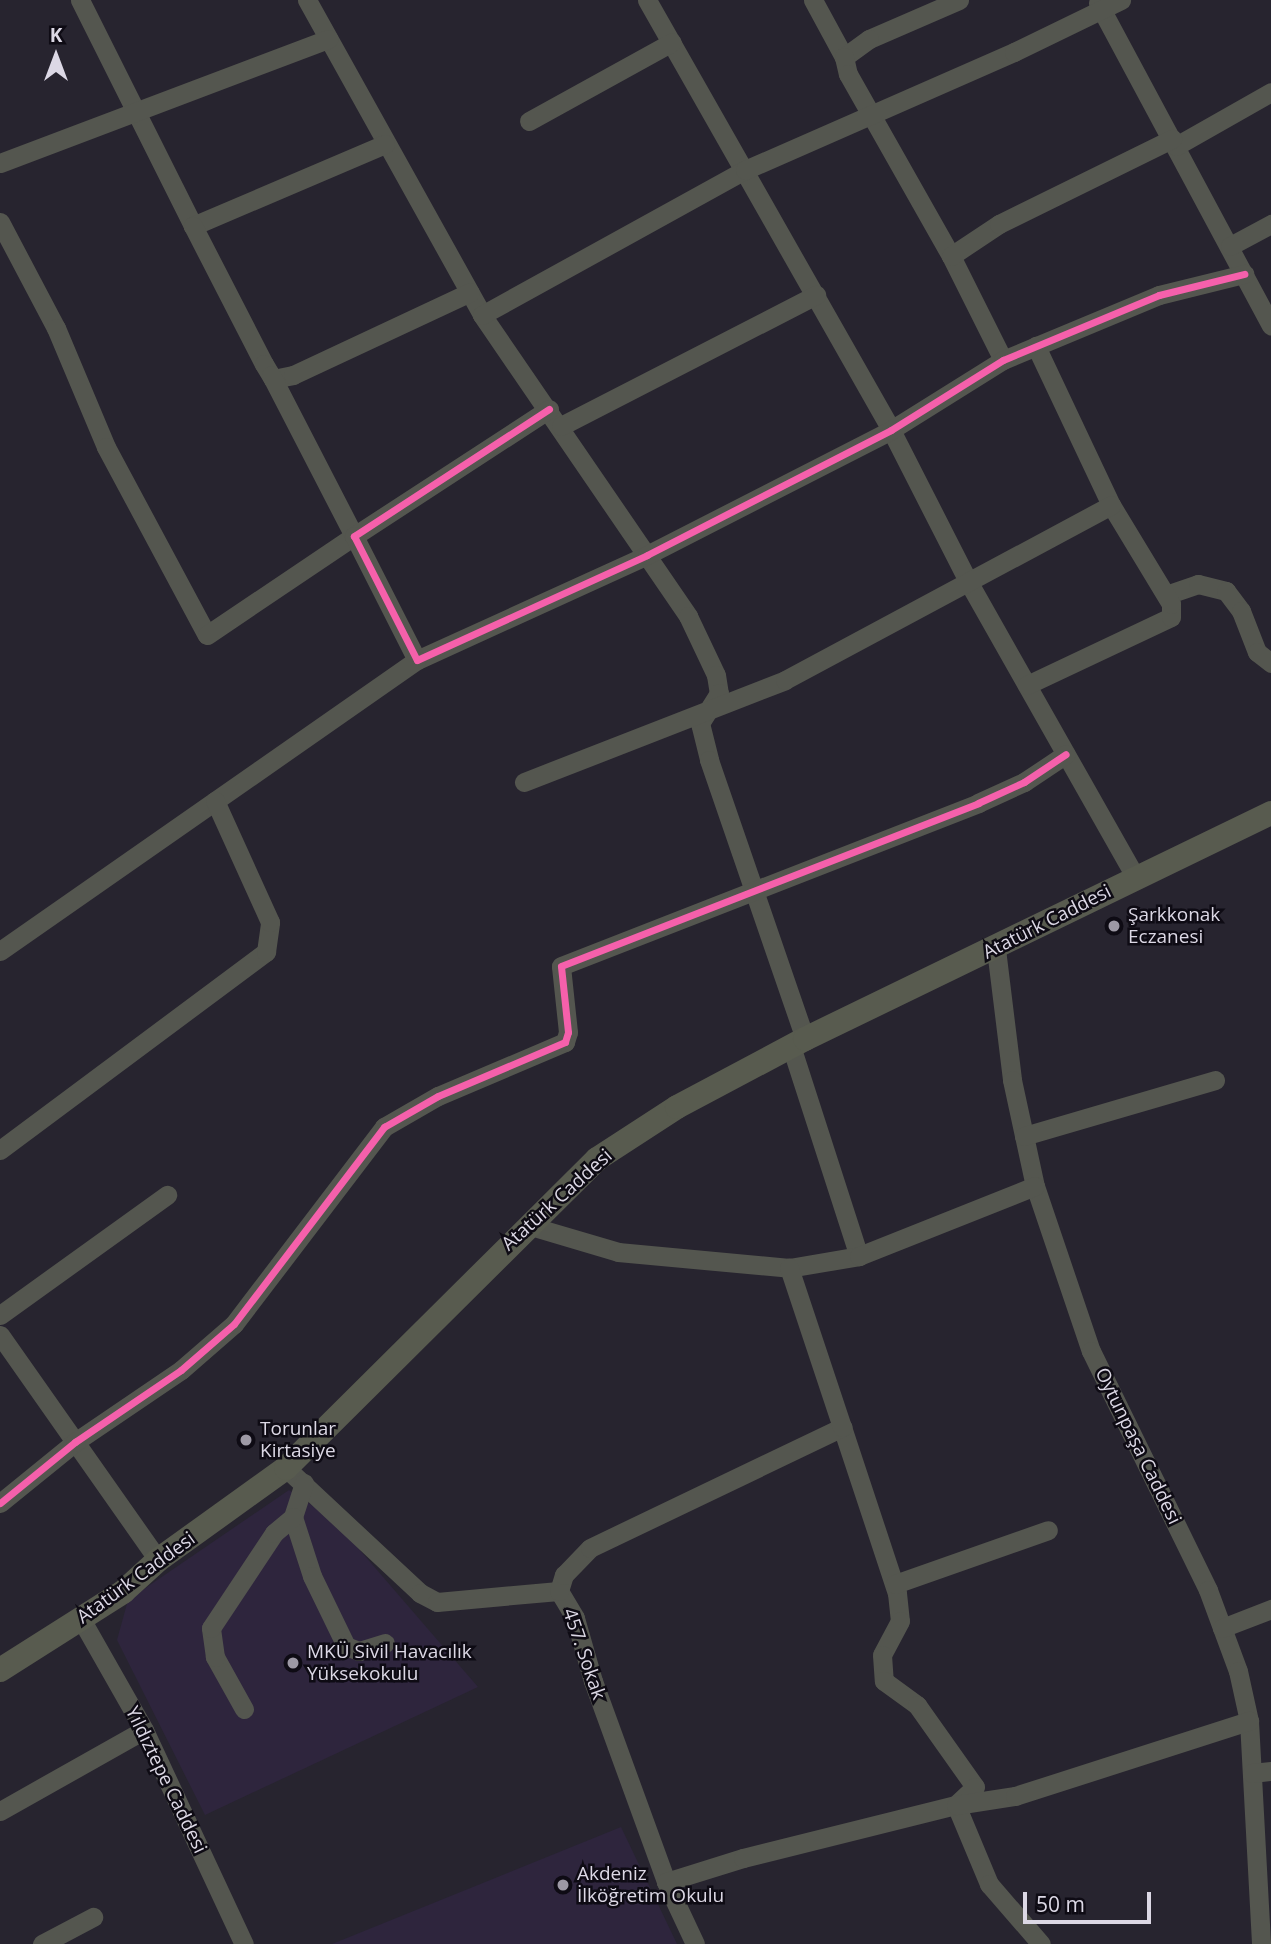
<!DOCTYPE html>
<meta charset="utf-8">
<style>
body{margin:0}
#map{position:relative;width:1271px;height:1944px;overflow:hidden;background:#27242f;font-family:"Open Sans",sans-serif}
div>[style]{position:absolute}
.built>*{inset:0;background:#2e253d}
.minor>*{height:19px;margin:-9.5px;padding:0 9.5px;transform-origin:9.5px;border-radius:9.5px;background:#54564f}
.major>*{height:24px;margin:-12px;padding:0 12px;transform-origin:12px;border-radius:12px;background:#585b4f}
.cycleway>*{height:7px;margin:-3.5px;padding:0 3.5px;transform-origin:3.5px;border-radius:3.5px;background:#f560ab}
.dots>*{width:19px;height:19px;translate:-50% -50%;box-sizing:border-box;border:4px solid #0e0b14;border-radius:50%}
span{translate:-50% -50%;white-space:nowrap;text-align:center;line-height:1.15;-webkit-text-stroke:5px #0e0b14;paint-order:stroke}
.poi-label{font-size:19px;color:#dcd8e5}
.left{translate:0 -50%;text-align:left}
.street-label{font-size:19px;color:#dcd8e5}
.north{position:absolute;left:21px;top:21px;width:70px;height:70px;-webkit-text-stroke:5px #0e0b14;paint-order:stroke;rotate:0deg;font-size:19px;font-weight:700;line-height:28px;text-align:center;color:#dcd8e5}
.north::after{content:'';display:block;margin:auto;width:24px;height:32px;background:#dcd8e5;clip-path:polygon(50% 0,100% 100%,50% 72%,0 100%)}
.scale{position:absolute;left:1023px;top:1892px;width:128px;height:32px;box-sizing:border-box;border:4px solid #dcd8e5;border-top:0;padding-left:9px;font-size:21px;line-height:24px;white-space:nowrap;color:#dcd8e5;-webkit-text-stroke:5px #0e0b14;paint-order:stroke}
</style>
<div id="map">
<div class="built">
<div style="clip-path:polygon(289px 1490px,333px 1519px,478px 1687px,205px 1815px,117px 1640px,128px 1600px)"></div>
<div style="clip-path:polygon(621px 1827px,677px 1944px,332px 1944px)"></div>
</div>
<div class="minor">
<div style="left:80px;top:0;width:253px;rotate:63.4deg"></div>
<div style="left:307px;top:0;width:360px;rotate:60.9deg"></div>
<div style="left:482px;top:315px;width:365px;rotate:55.6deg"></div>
<div style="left:688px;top:616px;width:65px;rotate:64.6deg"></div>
<div style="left:716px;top:675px;width:18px;rotate:81deg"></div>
<div style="left:719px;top:693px;width:36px;rotate:122deg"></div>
<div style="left:700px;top:723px;width:38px;rotate:76deg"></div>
<div style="left:709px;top:760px;width:295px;rotate:71deg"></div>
<div style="left:647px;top:0;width:494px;rotate:60.4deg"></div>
<div style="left:891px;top:430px;width:172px;rotate:63deg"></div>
<div style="left:969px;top:583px;width:338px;rotate:60.5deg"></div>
<div style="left:813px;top:0;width:65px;rotate:61.5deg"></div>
<div style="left:959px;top:0;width:98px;rotate:156.6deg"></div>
<div style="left:869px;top:39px;width:31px;rotate:144deg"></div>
<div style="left:844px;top:57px;width:17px;rotate:77deg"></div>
<div style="left:848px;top:74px;width:209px;rotate:60.5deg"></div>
<div style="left:951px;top:256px;width:116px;rotate:63.4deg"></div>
<div style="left:1098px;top:3px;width:366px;rotate:61.8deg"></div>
<div style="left:529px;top:121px;width:163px;rotate:-28.9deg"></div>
<div style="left:385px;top:144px;width:209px;rotate:156.9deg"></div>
<div style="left:193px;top:226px;width:155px;rotate:62.8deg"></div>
<div style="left:264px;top:364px;width:17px;rotate:59deg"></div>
<div style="left:273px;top:379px;width:20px;rotate:-11deg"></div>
<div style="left:293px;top:375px;width:195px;rotate:-25.1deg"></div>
<div style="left:1176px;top:146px;width:109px;rotate:-29.6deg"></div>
<div style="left:0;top:163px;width:351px;rotate:-20.7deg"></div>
<div style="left:0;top:222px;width:120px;rotate:62.2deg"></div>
<div style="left:56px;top:328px;width:129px;rotate:67.2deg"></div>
<div style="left:106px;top:447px;width:213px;rotate:61.8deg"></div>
<div style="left:207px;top:635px;width:177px;rotate:-34deg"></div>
<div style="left:354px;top:536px;width:181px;rotate:-117.3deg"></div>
<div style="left:1230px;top:246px;width:47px;rotate:-28.2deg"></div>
<div style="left:951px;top:256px;width:58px;rotate:-33.7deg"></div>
<div style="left:999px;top:224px;width:193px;rotate:-26.2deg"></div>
<div style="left:482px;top:315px;width:300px;rotate:-28.9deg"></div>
<div style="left:745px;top:170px;width:294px;rotate:-23.7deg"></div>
<div style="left:1014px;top:52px;width:119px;rotate:-25.9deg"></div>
<div style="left:549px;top:409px;width:233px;rotate:146.9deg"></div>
<div style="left:354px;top:536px;width:139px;rotate:63.1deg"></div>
<div style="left:417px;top:660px;width:253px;rotate:-24.5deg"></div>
<div style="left:647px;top:555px;width:274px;rotate:-27.1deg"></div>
<div style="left:891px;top:430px;width:132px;rotate:-32deg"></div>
<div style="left:1003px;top:360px;width:169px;rotate:-22.6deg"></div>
<div style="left:1159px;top:295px;width:88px;rotate:-13.9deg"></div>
<div style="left:561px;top:426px;width:287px;rotate:-27.2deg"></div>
<div style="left:1166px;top:595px;width:34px;rotate:-19deg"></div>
<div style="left:1198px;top:584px;width:29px;rotate:14deg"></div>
<div style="left:1226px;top:591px;width:25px;rotate:53deg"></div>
<div style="left:1241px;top:611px;width:44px;rotate:68.7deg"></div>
<div style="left:1257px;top:652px;width:18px;rotate:38deg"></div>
<div style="left:1027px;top:685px;width:159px;rotate:-25.3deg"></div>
<div style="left:1171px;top:617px;width:13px;rotate:-90deg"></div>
<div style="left:1171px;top:604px;width:116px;rotate:-121.2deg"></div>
<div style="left:1111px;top:505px;width:176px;rotate:-115.3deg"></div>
<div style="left:524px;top:782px;width:280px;rotate:-21.3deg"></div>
<div style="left:785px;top:680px;width:370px;rotate:-28.2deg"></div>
<div style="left:996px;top:949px;width:132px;rotate:83deg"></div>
<div style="left:1012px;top:1080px;width:108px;rotate:77.8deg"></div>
<div style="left:1035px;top:1186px;width:174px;rotate:71.3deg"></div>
<div style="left:1091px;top:1351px;width:266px;rotate:63.9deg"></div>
<div style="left:1208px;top:1590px;width:86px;rotate:69.7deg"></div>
<div style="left:1238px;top:1671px;width:51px;rotate:77.6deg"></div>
<div style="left:1249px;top:1721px;width:223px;rotate:86.9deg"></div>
<div style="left:0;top:951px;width:508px;rotate:-34.91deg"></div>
<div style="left:791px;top:1046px;width:221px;rotate:72.1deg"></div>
<div style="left:1024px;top:1136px;width:199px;rotate:-16.3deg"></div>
<div style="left:0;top:1150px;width:332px;rotate:-36.7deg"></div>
<div style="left:266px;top:952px;width:30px;rotate:-82deg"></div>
<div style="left:270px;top:922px;width:133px;rotate:-114.4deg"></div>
<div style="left:527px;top:1225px;width:95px;rotate:16.5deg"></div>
<div style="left:618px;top:1252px;width:172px;rotate:5.3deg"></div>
<div style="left:789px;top:1268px;width:71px;rotate:-9.7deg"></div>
<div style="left:859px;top:1256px;width:189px;rotate:-21.7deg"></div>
<div style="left:0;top:1315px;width:206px;rotate:-35.7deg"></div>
<div style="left:0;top:1335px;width:275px;rotate:54.9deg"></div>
<div style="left:842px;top:1427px;width:175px;rotate:71.7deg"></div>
<div style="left:897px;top:1593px;width:28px;rotate:84deg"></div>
<div style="left:900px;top:1621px;width:38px;rotate:118deg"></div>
<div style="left:882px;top:1655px;width:26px;rotate:86deg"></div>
<div style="left:884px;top:1681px;width:41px;rotate:36deg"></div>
<div style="left:917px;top:1705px;width:100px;rotate:54.7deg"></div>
<div style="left:975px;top:1787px;width:26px;rotate:137deg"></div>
<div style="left:956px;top:1805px;width:86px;rotate:67.3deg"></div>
<div style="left:989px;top:1884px;width:79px;rotate:49.1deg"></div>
<div style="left:286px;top:1468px;width:183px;rotate:43deg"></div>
<div style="left:420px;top:1593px;width:19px;rotate:28deg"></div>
<div style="left:437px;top:1602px;width:122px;rotate:-5.2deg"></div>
<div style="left:559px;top:1591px;width:31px;rotate:59deg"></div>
<div style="left:575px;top:1618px;width:66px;rotate:74.1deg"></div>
<div style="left:593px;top:1681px;width:214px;rotate:70deg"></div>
<div style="left:666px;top:1882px;width:68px;rotate:64.9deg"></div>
<div style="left:304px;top:1483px;width:36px;rotate:108deg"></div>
<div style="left:293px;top:1517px;width:62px;rotate:72.1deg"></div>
<div style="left:312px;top:1576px;width:78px;rotate:64.1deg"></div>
<div style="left:346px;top:1646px;width:14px;rotate:21deg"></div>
<div style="left:359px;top:1651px;width:27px;rotate:-17deg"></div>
<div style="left:0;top:1503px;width:97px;rotate:-39.1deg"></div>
<div style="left:75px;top:1442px;width:128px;rotate:-34.2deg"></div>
<div style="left:181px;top:1370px;width:70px;rotate:-41deg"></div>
<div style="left:234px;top:1324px;width:248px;rotate:-52.7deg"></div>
<div style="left:384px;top:1127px;width:62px;rotate:-29.9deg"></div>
<div style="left:438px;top:1096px;width:138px;rotate:-23deg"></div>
<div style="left:565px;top:1042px;width:10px;rotate:-73deg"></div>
<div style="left:568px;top:1032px;width:66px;rotate:-96.1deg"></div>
<div style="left:561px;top:966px;width:448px;rotate:-21.3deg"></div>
<div style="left:978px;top:803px;width:51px;rotate:-24.5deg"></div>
<div style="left:1024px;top:782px;width:50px;rotate:-33.7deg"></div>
<div style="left:895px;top:1584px;width:162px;rotate:-19.4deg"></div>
<div style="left:559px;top:1591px;width:17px;rotate:-73deg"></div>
<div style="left:564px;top:1575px;width:37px;rotate:-46deg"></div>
<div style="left:590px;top:1548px;width:280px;rotate:-25.6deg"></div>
<div style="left:842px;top:1427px;width:168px;rotate:-108.4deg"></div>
<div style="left:81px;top:1619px;width:128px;rotate:60.4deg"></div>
<div style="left:144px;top:1730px;width:236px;rotate:65deg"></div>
<div style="left:1222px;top:1628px;width:53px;rotate:-21.2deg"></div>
<div style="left:244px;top:1709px;width:60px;rotate:-119.1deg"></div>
<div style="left:215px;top:1657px;width:29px;rotate:-98deg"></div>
<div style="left:211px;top:1628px;width:114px;rotate:-56.4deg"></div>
<div style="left:274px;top:1533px;width:25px;rotate:-40deg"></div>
<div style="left:1252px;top:1773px;width:19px;rotate:-6deg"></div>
<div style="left:0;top:1811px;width:165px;rotate:-29.4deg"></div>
<div style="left:666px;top:1882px;width:81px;rotate:-17.3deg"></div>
<div style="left:743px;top:1858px;width:219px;rotate:-14deg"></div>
<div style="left:956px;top:1805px;width:60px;rotate:-8.7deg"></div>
<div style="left:1015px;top:1796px;width:246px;rotate:-17.8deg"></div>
<div style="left:42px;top:1944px;width:58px;rotate:-27.9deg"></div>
</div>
<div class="major">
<div style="left:0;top:1670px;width:146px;rotate:-32.4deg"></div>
<div style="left:123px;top:1592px;width:47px;rotate:-42.4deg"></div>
<div style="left:158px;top:1560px;width:158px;rotate:-35.7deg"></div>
<div style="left:286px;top:1468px;width:438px;rotate:-44.8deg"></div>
<div style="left:597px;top:1159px;width:95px;rotate:-33deg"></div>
<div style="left:677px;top:1107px;width:145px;rotate:-28deg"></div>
<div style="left:805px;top:1039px;width:518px;rotate:-25.87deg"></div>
</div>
<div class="cycleway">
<div style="left:549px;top:409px;width:233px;rotate:146.9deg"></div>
<div style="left:354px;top:536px;width:139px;rotate:63.1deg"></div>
<div style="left:417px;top:660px;width:253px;rotate:-24.5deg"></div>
<div style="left:647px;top:555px;width:274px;rotate:-27.1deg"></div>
<div style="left:891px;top:430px;width:132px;rotate:-32deg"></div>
<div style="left:1003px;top:360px;width:169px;rotate:-22.6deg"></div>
<div style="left:1159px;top:295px;width:88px;rotate:-13.9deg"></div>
<div style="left:0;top:1503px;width:97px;rotate:-39.1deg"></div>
<div style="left:75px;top:1442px;width:128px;rotate:-34.2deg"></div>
<div style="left:181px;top:1370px;width:70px;rotate:-41deg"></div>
<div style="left:234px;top:1324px;width:248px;rotate:-52.7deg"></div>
<div style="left:384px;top:1127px;width:62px;rotate:-29.9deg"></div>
<div style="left:438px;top:1096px;width:138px;rotate:-23deg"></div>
<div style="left:565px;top:1042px;width:10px;rotate:-73deg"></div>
<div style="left:568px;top:1032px;width:66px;rotate:-96.1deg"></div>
<div style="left:561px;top:966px;width:448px;rotate:-21.3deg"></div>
<div style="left:978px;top:803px;width:51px;rotate:-24.5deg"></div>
<div style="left:1024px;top:782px;width:50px;rotate:-33.7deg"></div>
</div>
<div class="dots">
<div style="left:1114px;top:926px;background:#9d99a5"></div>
<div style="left:246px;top:1440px;background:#9d99a5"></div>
<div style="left:293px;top:1663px;background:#9d99a5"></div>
<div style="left:563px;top:1885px;background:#9d99a5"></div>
</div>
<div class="poi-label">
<span class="left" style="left:1128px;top:926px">Şarkkonak<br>Eczanesi</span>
<span class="left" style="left:260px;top:1440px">Torunlar<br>Kirtasiye</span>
<span class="left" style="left:307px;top:1663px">MKÜ Sivil Havacılık<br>Yüksekokulu</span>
<span class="left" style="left:577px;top:1885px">Akdeniz<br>İlköğretim Okulu</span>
</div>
<div class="street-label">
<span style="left:1047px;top:922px;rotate:-27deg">Atatürk Caddesi</span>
<span style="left:557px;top:1200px;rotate:-42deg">Atatürk Caddesi</span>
<span style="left:1138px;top:1446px;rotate:64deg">Oytunpaşa Caddesi</span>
<span style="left:136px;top:1578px;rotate:-36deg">Atatürk Caddesi</span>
<span style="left:584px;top:1654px;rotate:71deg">457. Sokak</span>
<span style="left:166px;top:1780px;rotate:64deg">Yıldıztepe Caddesi</span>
</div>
<div class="north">K</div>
<div class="scale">50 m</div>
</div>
